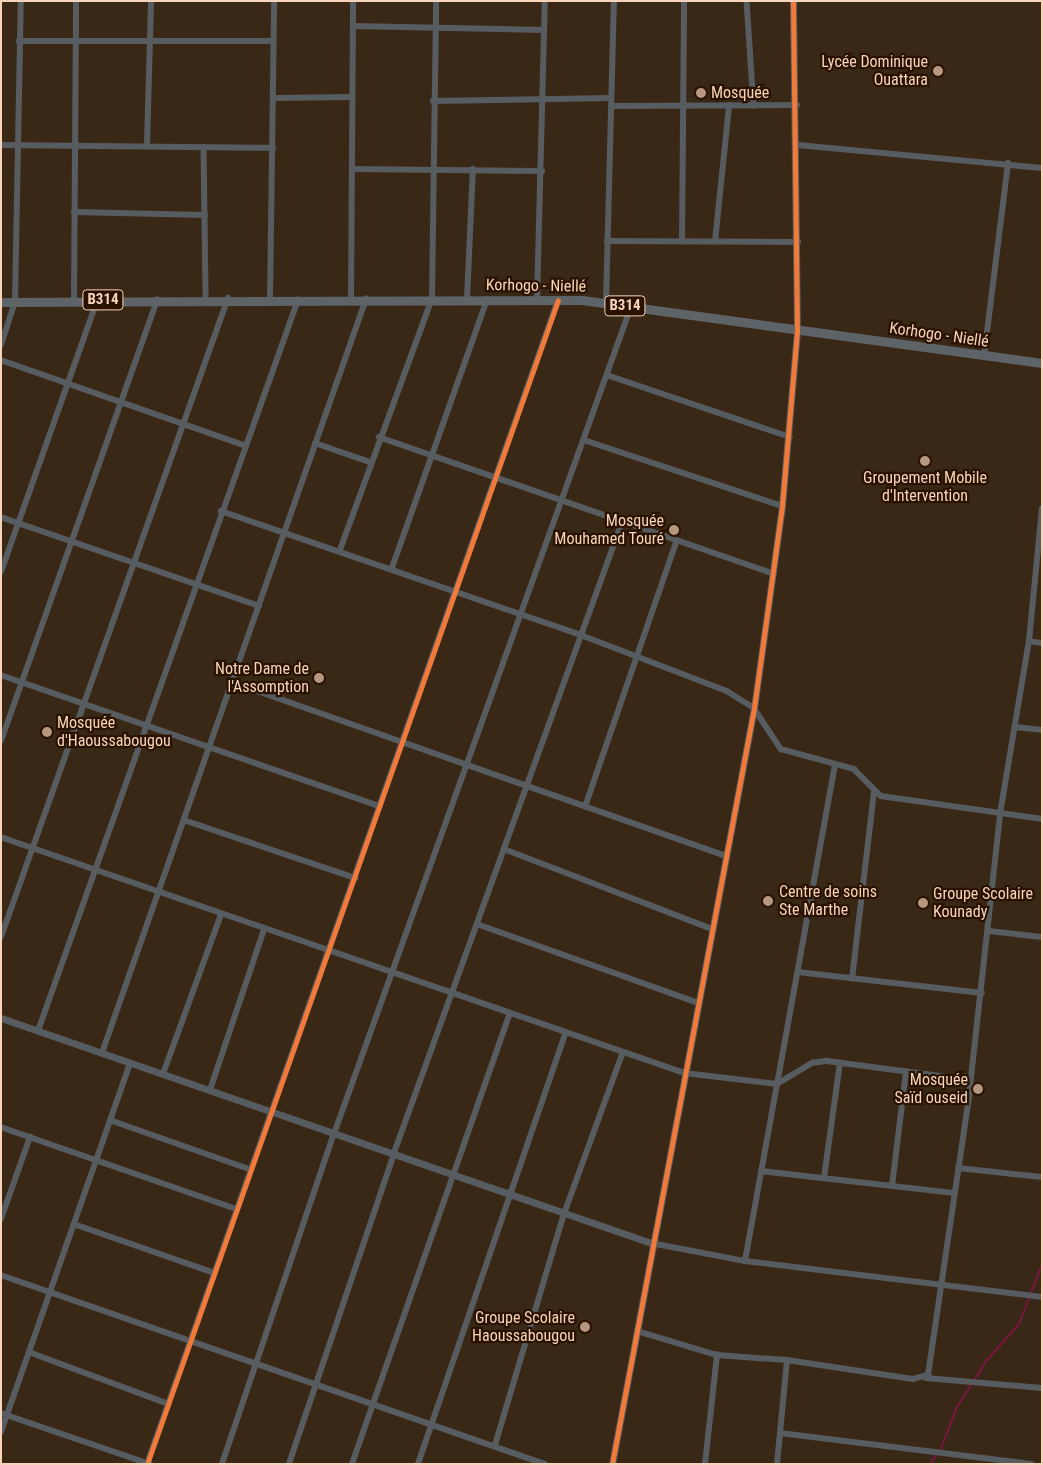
<!DOCTYPE html>
<meta charset="utf-8">
<style>
body{margin:0}
#map{position:relative;width:1043px;height:1465px;overflow:hidden;background:#3a2817;font-family:"Roboto Condensed",sans-serif}
div>[style]{position:absolute}
.stream>*{height:2px;margin:-1px;padding:0 1px;transform-origin:1px;border-radius:1px;background:#7a1640}
.minor>*{height:5.5px;margin:-2.75px;padding:0 2.75px;transform-origin:2.75px;border-radius:2.75px;background:#565c60}
.tertiary>*{height:7px;margin:-3.5px;padding:0 3.5px;transform-origin:3.5px;border-radius:3.5px;background:#565c60}
.primary>*{height:9px;margin:-4.5px;padding:0 4.5px;transform-origin:4.5px;border-radius:4.5px;background:#5d6366}
.cycleway>*{height:5px;margin:-2.5px;padding:0 2.5px;transform-origin:2.5px;border-radius:2.5px;background:#f17a3a}
.dots>*{width:14px;height:14px;translate:-50% -50%;box-sizing:border-box;border:2px solid #2a1200;border-radius:50%}
span{translate:-50% -50%;white-space:nowrap;text-align:center;line-height:1.15;-webkit-text-stroke:4.5px #2a1200;paint-order:stroke}
.shield-label span{padding:1px 4px;background:#2a1200;border:1px solid;border-radius:4px;-webkit-text-stroke-width:0}
.shield-label{font-size:15px;color:#f8d5ba;font-weight:700}
.poi-label{font-size:16px;color:#f8d5ba}
.right{translate:-100% -50%;text-align:right}
.left{translate:0 -50%;text-align:left}
.street-label{font-size:16px;color:#f8d5ba}
.frame{position:absolute;inset:0;border:2px solid #f8d5ba;pointer-events:none}
</style>
<div id="map">
<div class="stream">
<div style="left:940px;top:1451px;width:47px;rotate:-68.9deg"></div>
<div style="left:957px;top:1407px;width:56px;rotate:-57.4deg"></div>
<div style="left:987px;top:1360px;width:48px;rotate:-48.4deg"></div>
<div style="left:1019px;top:1324px;width:64px;rotate:-69deg"></div>
<div style="left:930px;top:1464px;width:12px;rotate:-55deg"></div>
</div>
<div class="minor">
<div style="left:747px;top:1px;width:105px;rotate:86.2deg"></div>
<div style="left:353px;top:26px;width:191px;rotate:1.2deg"></div>
<div style="left:19px;top:41px;width:254px"></div>
<div style="left:273px;top:98px;width:79px;rotate:-0.7deg"></div>
<div style="left:433px;top:101px;width:178px;rotate:-1deg"></div>
<div style="left:611px;top:106px;width:186px;rotate:-0.3deg"></div>
<div style="left:1px;top:145px;width:272px;rotate:0.6deg"></div>
<div style="left:798px;top:145px;width:245px;rotate:5.4deg"></div>
<div style="left:147px;top:146px;width:145px;rotate:-88.4deg"></div>
<div style="left:204px;top:147px;width:151px;rotate:89.2deg"></div>
<div style="left:352px;top:169px;width:190px;rotate:0.6deg"></div>
<div style="left:74px;top:212px;width:131px;rotate:1.3deg"></div>
<div style="left:607px;top:241px;width:191px;rotate:0.3deg"></div>
<div style="left:682px;top:242px;width:241px;rotate:-89.5deg"></div>
<div style="left:715px;top:242px;width:137px;rotate:-84.1deg"></div>
<div style="left:270px;top:298px;width:297px;rotate:-89.2deg"></div>
<div style="left:351px;top:299px;width:298px;rotate:-89.6deg"></div>
<div style="left:467px;top:299px;width:130px;rotate:-87.4deg"></div>
<div style="left:537px;top:300px;width:299px;rotate:-88.5deg"></div>
<div style="left:74px;top:301px;width:300px;rotate:-89.6deg"></div>
<div style="left:606px;top:303px;width:302px;rotate:-88.5deg"></div>
<div style="left:1px;top:345px;width:45px;rotate:-72deg"></div>
<div style="left:15px;top:302px;width:301px;rotate:-88.9deg"></div>
<div style="left:984px;top:356px;width:194px;rotate:-82.9deg"></div>
<div style="left:1px;top:360px;width:257px;rotate:19.3deg"></div>
<div style="left:607px;top:375px;width:193px;rotate:18.7deg"></div>
<div style="left:379px;top:437px;width:418px;rotate:19.1deg"></div>
<div style="left:584px;top:440px;width:209px;rotate:18.4deg"></div>
<div style="left:315px;top:443px;width:58px;rotate:19.1deg"></div>
<div style="left:221px;top:511px;width:381px;rotate:19deg"></div>
<div style="left:581px;top:635px;width:156px;rotate:21deg"></div>
<div style="left:727px;top:691px;width:32px;rotate:32deg"></div>
<div style="left:754px;top:708px;width:49px;rotate:56.6deg"></div>
<div style="left:781px;top:749px;width:76px;rotate:15.3deg"></div>
<div style="left:854px;top:769px;width:38px;rotate:45deg"></div>
<div style="left:881px;top:796px;width:163px;rotate:8.1deg"></div>
<div style="left:1px;top:517px;width:273px;rotate:19deg"></div>
<div style="left:340px;top:550px;width:267px;rotate:-69.9deg"></div>
<div style="left:432px;top:299px;width:298px;rotate:-89.2deg"></div>
<div style="left:392px;top:568px;width:285px;rotate:-70.5deg"></div>
<div style="left:1px;top:572px;width:288px;rotate:-70.5deg"></div>
<div style="left:1029px;top:641px;width:13px;rotate:9deg"></div>
<div style="left:1px;top:675px;width:401px;rotate:19.1deg"></div>
<div style="left:232px;top:682px;width:524px;rotate:19.4deg"></div>
<div style="left:1015px;top:727px;width:27px;rotate:6deg"></div>
<div style="left:1px;top:741px;width:468px;rotate:-70.5deg"></div>
<div style="left:585px;top:807px;width:280px;rotate:-71deg"></div>
<div style="left:184px;top:820px;width:181px;rotate:18.7deg"></div>
<div style="left:1px;top:837px;width:724px;rotate:19.04deg"></div>
<div style="left:685px;top:1073px;width:93px;rotate:6.8deg"></div>
<div style="left:777px;top:1084px;width:41px;rotate:-31deg"></div>
<div style="left:812px;top:1063px;width:15px;rotate:-8deg"></div>
<div style="left:827px;top:1061px;width:145px;rotate:7.5deg"></div>
<div style="left:504px;top:849px;width:223px;rotate:21deg"></div>
<div style="left:477px;top:924px;width:236px;rotate:19.6deg"></div>
<div style="left:989px;top:931px;width:53px;rotate:6.5deg"></div>
<div style="left:1px;top:937px;width:678px;rotate:-70.44deg"></div>
<div style="left:798px;top:972px;width:185px;rotate:6.5deg"></div>
<div style="left:852px;top:979px;width:189px;rotate:-83.3deg"></div>
<div style="left:38px;top:1031px;width:776px;rotate:-70.42deg"></div>
<div style="left:102px;top:1053px;width:799px;rotate:-70.7deg"></div>
<div style="left:163px;top:1074px;width:169px;rotate:-70deg"></div>
<div style="left:210px;top:1090px;width:169px;rotate:-71.4deg"></div>
<div style="left:110px;top:1120px;width:147px;rotate:19.4deg"></div>
<div style="left:1px;top:1127px;width:249px;rotate:19.2deg"></div>
<div style="left:958px;top:1168px;width:84px;rotate:6.1deg"></div>
<div style="left:761px;top:1171px;width:195px;rotate:6.5deg"></div>
<div style="left:824px;top:1178px;width:116px;rotate:-82.1deg"></div>
<div style="left:892px;top:1186px;width:115px;rotate:-83deg"></div>
<div style="left:1px;top:1219px;width:87px;rotate:-70.5deg"></div>
<div style="left:74px;top:1224px;width:149px;rotate:19.2deg"></div>
<div style="left:651px;top:1243px;width:96px;rotate:10.8deg"></div>
<div style="left:745px;top:1261px;width:299px;rotate:6.9deg"></div>
<div style="left:745px;top:1261px;width:504px;rotate:-79.72deg"></div>
<div style="left:1px;top:1275px;width:576px;rotate:19.16deg"></div>
<div style="left:637px;top:1331px;width:84px;rotate:16.7deg"></div>
<div style="left:717px;top:1355px;width:70px;rotate:4.1deg"></div>
<div style="left:787px;top:1360px;width:127px;rotate:8.6deg"></div>
<div style="left:913px;top:1379px;width:16px;rotate:-15deg"></div>
<div style="left:928px;top:1375px;width:282px;rotate:-81.6deg"></div>
<div style="left:969px;top:1096px;width:284px;rotate:-83.7deg"></div>
<div style="left:1000px;top:814px;width:175px;rotate:-80.5deg"></div>
<div style="left:1029px;top:641px;width:133px;rotate:-84.4deg"></div>
<div style="left:29px;top:1352px;width:149px;rotate:20.4deg"></div>
<div style="left:926px;top:1378px;width:116px;rotate:4.9deg"></div>
<div style="left:1px;top:1413px;width:157px;rotate:18.9deg"></div>
<div style="left:1px;top:1432px;width:391px;rotate:-70.7deg"></div>
<div style="left:780px;top:1433px;width:253px;rotate:7deg"></div>
<div style="left:495px;top:1445px;width:241px;rotate:-73.4deg"></div>
<div style="left:564px;top:1214px;width:169px;rotate:-70deg"></div>
<div style="left:147px;top:1464px;width:1234px;rotate:-70.55deg"></div>
<div style="left:222px;top:1464px;width:348px;rotate:-71.3deg"></div>
<div style="left:334px;top:1134px;width:879px;rotate:-70.25deg"></div>
<div style="left:289px;top:1464px;width:328px;rotate:-71.3deg"></div>
<div style="left:394px;top:1153px;width:671px;rotate:-70.13deg"></div>
<div style="left:352px;top:1464px;width:477px;rotate:-70.7deg"></div>
<div style="left:418px;top:1464px;width:454px;rotate:-71.1deg"></div>
<div style="left:705px;top:1464px;width:110px;rotate:-83.7deg"></div>
<div style="left:777px;top:1464px;width:104px;rotate:-84.5deg"></div>
</div>
<div class="tertiary">
<div style="left:1px;top:1018px;width:688px;rotate:19.09deg"></div>
<div style="left:612px;top:1464px;width:769px;rotate:-79.36deg"></div>
<div style="left:754px;top:708px;width:204px;rotate:-82.1deg"></div>
<div style="left:782px;top:506px;width:177px;rotate:-85.1deg"></div>
<div style="left:797px;top:330px;width:329px;rotate:-90.7deg"></div>
</div>
<div class="primary">
<div style="left:1px;top:302px;width:581px;rotate:-0.2deg"></div>
<div style="left:582px;top:300px;width:464px;rotate:7.8deg"></div>
</div>
<div class="cycleway">
<div style="left:147px;top:1464px;width:1234px;rotate:-70.55deg"></div>
<div style="left:612px;top:1464px;width:769px;rotate:-79.36deg"></div>
<div style="left:754px;top:708px;width:204px;rotate:-82.1deg"></div>
<div style="left:782px;top:506px;width:177px;rotate:-85.1deg"></div>
<div style="left:797px;top:330px;width:329px;rotate:-90.7deg"></div>
</div>
<div class="dots">
<div style="left:938px;top:71px;background:#b69881"></div>
<div style="left:701px;top:93px;background:#b69881"></div>
<div style="left:925px;top:461px;background:#b69881"></div>
<div style="left:674px;top:530px;background:#b69881"></div>
<div style="left:319px;top:678px;background:#b69881"></div>
<div style="left:47px;top:732px;background:#b69881"></div>
<div style="left:768px;top:901px;background:#b69881"></div>
<div style="left:923px;top:903px;background:#b69881"></div>
<div style="left:978px;top:1089px;background:#b69881"></div>
<div style="left:585px;top:1327px;background:#b69881"></div>
</div>
<div class="shield-label">
<span style="left:103px;top:300px">B314</span>
<span style="left:625px;top:306px">B314</span>
</div>
<div class="poi-label">
<span class="right" style="left:928px;top:71px">Lycée Dominique<br>Ouattara</span>
<span class="left" style="left:711px;top:93px">Mosquée</span>
<span style="left:925px;top:487px">Groupement Mobile<br>d'Intervention</span>
<span class="right" style="left:664px;top:530px">Mosquée<br>Mouhamed Touré</span>
<span class="right" style="left:309px;top:678px">Notre Dame de<br>l'Assomption</span>
<span class="left" style="left:57px;top:732px">Mosquée<br>d'Haoussabougou</span>
<span class="left" style="left:779px;top:901px">Centre de soins<br>Ste Marthe</span>
<span class="left" style="left:933px;top:903px">Groupe Scolaire<br>Kounady</span>
<span class="right" style="left:968px;top:1089px">Mosquée<br>Saïd ouseid</span>
<span class="right" style="left:575px;top:1327px">Groupe Scolaire<br>Haoussabougou</span>
</div>
<div class="street-label">
<span style="left:536px;top:286px;rotate:1deg">Korhogo - Niellé</span>
<span style="left:939px;top:335px;rotate:8deg">Korhogo - Niellé</span>
</div>
<div class="frame"></div>
</div>
